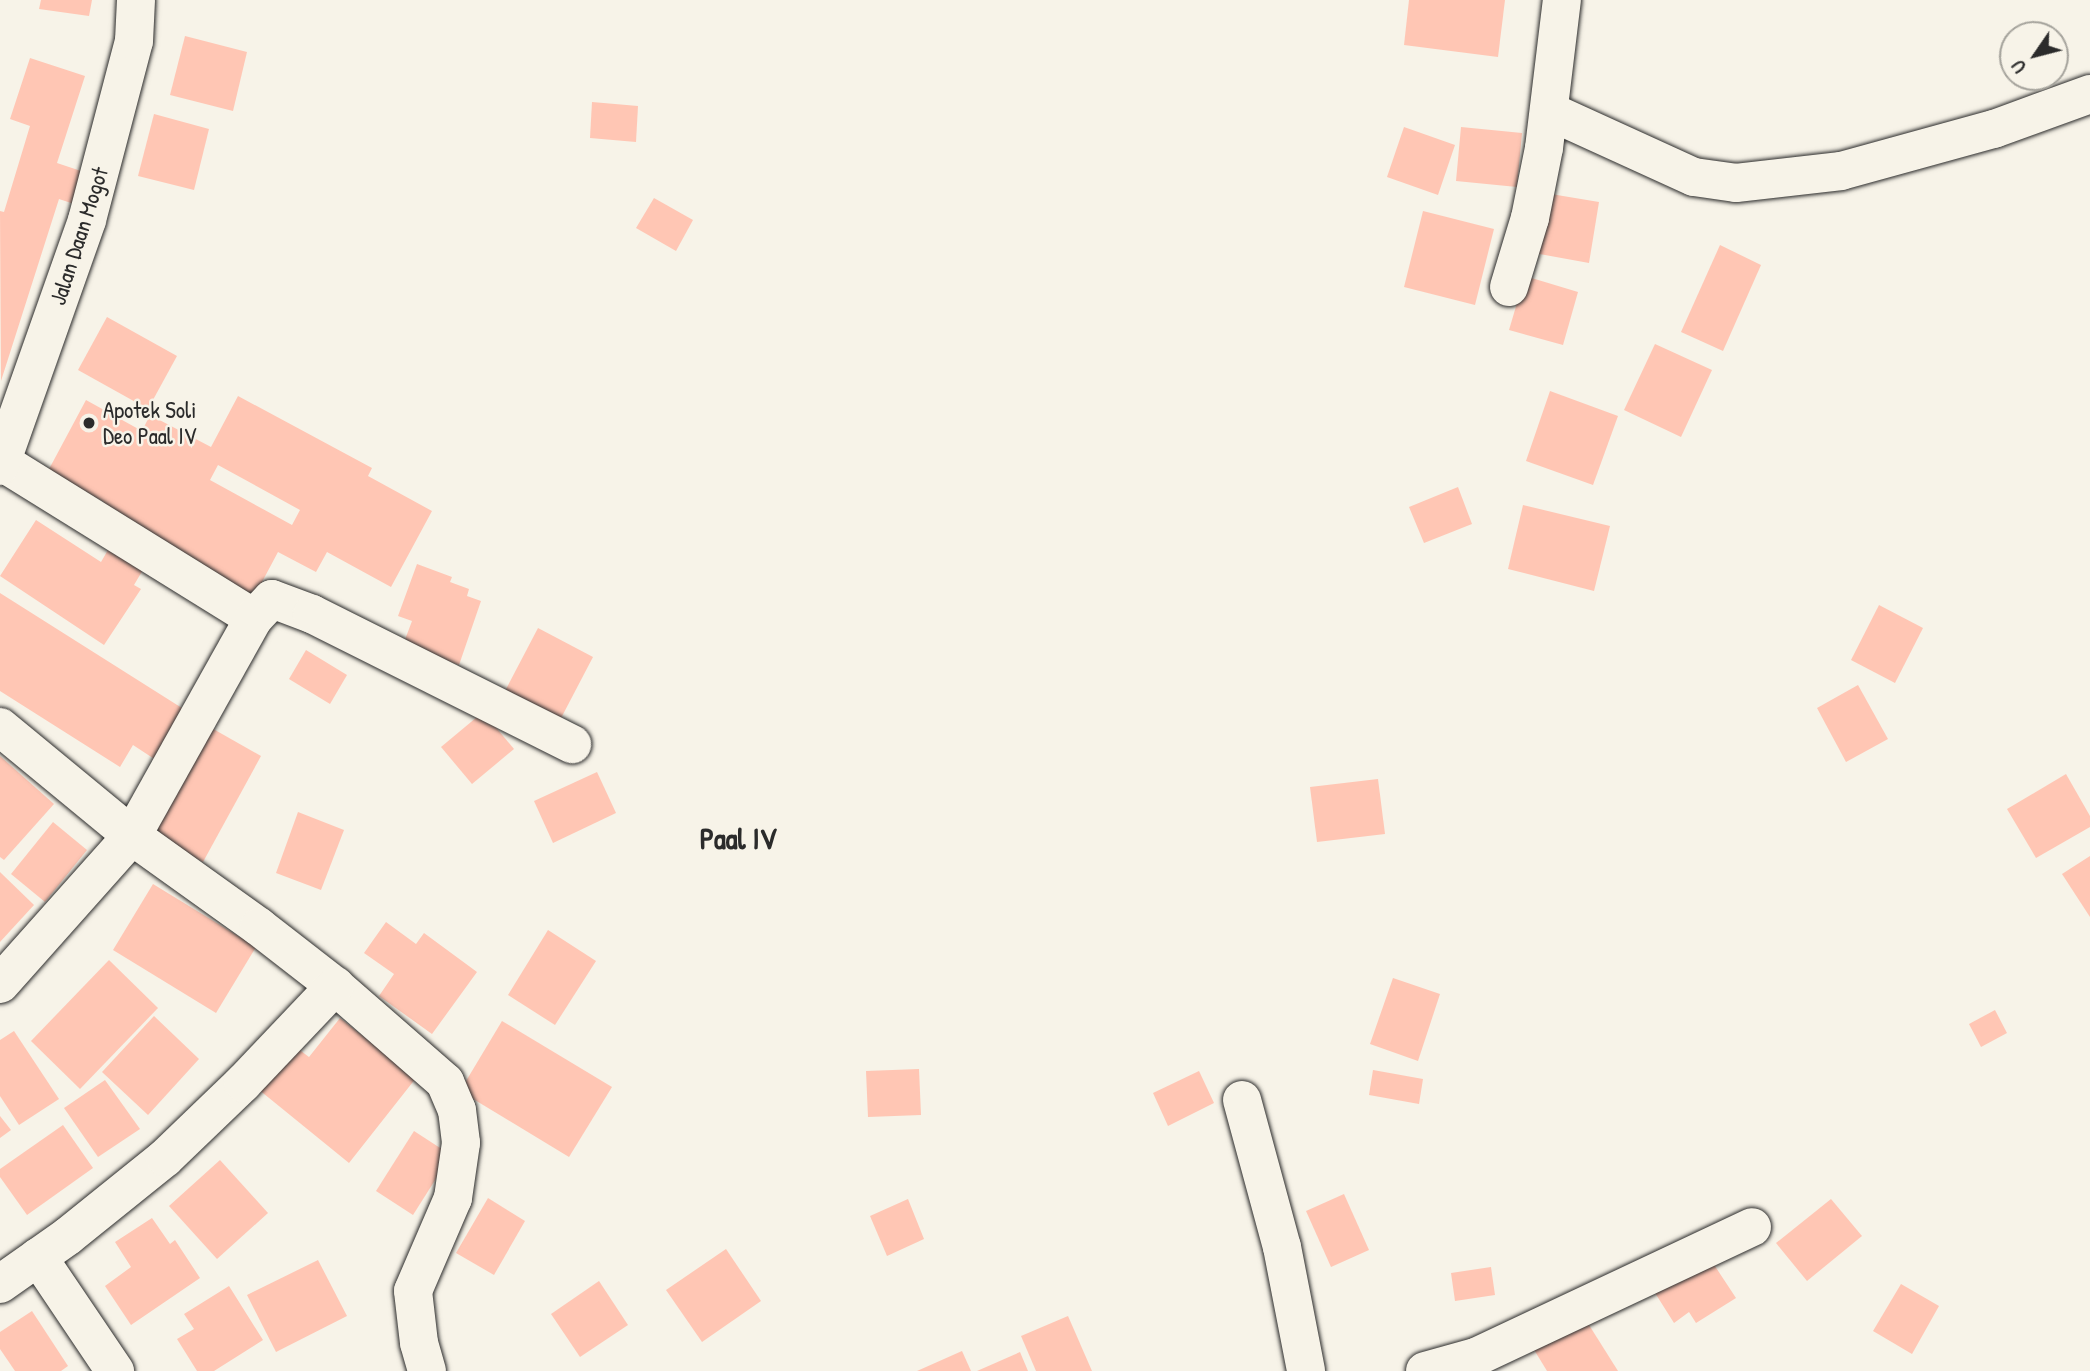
<!DOCTYPE html>
<style>
body{margin:0}
#map{position:relative;width:2090px;height:1371px;overflow:hidden;background:#f7f3e8;font-family:"Patrick Hand",sans-serif}
div>[style]{position:absolute}
.building>*{inset:0;background:#ffc6b4}
.roads{filter:drop-shadow(0 0 2px #2b2b2b) drop-shadow(0 0 2px #2b2b2b)}
.street>*{height:38px;margin:-19px;padding:0 19px;transform-origin:19px;border-radius:19px;background:#f7f3e8}
.secondary>*{height:38px;margin:-19px;padding:0 19px;transform-origin:19px;border-radius:19px;background:#f7f3e8}
.dots>*{width:19px;height:19px;translate:-50% -50%;box-sizing:border-box;border:4px solid #f7f3e8;border-radius:50%}
span{translate:-50% -50%;white-space:nowrap;text-align:center;line-height:1.15;-webkit-text-stroke:5px #f7f3e8;paint-order:stroke}
.street-label{font-size:23px;color:#2b2b2b}
.poi-label{font-size:23px;color:#2b2b2b}
.left{translate:0 -50%;text-align:left}
.district-label{font-size:30px;color:#2b2b2b;font-weight:700}
.north{position:absolute;left:1999px;top:21px;width:70px;height:70px;box-sizing:border-box;background:#f7f3e8;border:2px solid #a5a39c;border-radius:50%;rotate:235deg;font-size:19px;font-weight:700;line-height:28px;text-align:center;color:#2b2b2b}
.north::after{content:'';display:block;margin:auto;width:24px;height:32px;background:#2b2b2b;clip-path:polygon(50% 0,100% 100%,50% 72%,0 100%)}
</style>
<div id="map">
<div class="building">
<div style="clip-path:polygon(41px 0,92px 0,89px 16px,39px 9px)"></div>
<div style="clip-path:polygon(1409px 0,1505px 0,1498px 57px,1404px 45px)"></div>
<div style="clip-path:polygon(185px 36px,247px 52px,233px 111px,170px 95px)"></div>
<div style="clip-path:polygon(30px 58px,85px 76px,57px 163px,84px 172px,74px 204px,59px 199px,1px 381px,0 211px,4px 212px,30px 126px,10px 119px)"></div>
<div style="clip-path:polygon(592px 102px,638px 106px,636px 142px,590px 138px)"></div>
<div style="clip-path:polygon(154px 114px,209px 129px,194px 190px,138px 176px)"></div>
<div style="clip-path:polygon(1404px 127px,1455px 145px,1438px 195px,1387px 177px)"></div>
<div style="clip-path:polygon(1461px 127px,1522px 133px,1517px 187px,1456px 181px)"></div>
<div style="clip-path:polygon(1545px 193px,1599px 202px,1589px 263px,1534px 253px)"></div>
<div style="clip-path:polygon(654px 198px,693px 220px,676px 251px,636px 228px)"></div>
<div style="clip-path:polygon(1423px 211px,1494px 229px,1475px 305px,1404px 287px)"></div>
<div style="clip-path:polygon(1720px 245px,1761px 265px,1723px 351px,1681px 332px)"></div>
<div style="clip-path:polygon(1525px 276px,1578px 292px,1563px 345px,1509px 330px)"></div>
<div style="clip-path:polygon(107px 317px,177px 356px,148px 409px,78px 370px)"></div>
<div style="clip-path:polygon(1655px 344px,1712px 370px,1681px 437px,1624px 410px)"></div>
<div style="clip-path:polygon(1550px 391px,1618px 416px,1593px 485px,1526px 461px)"></div>
<div style="clip-path:polygon(evenodd,238px 396px,372px 468px,368px 476px,432px 511px,391px 587px,327px 552px,316px 572px,278px 552px,254px 597px,98px 512px,104px 502px,48px 471px,86px 400px,142px 431px,150px 415px,211px 447px,238px 396px,218px 465px,300px 510px,292px 525px,210px 480px,218px 465px)"></div>
<div style="clip-path:polygon(1458px 487px,1472px 524px,1424px 543px,1409px 507px)"></div>
<div style="clip-path:polygon(1523px 505px,1610px 526px,1594px 591px,1508px 569px)"></div>
<div style="clip-path:polygon(36px 520px,101px 562px,112px 543px,147px 563px,134px 585px,141px 589px,104px 645px,0 576px)"></div>
<div style="clip-path:polygon(417px 564px,452px 577px,450px 582px,469px 589px,467px 596px,481px 601px,459px 665px,403px 645px,412px 621px,398px 616px)"></div>
<div style="clip-path:polygon(0 593px,193px 715px,162px 764px,133px 745px,120px 767px,0 691px)"></div>
<div style="clip-path:polygon(1879px 605px,1923px 628px,1895px 683px,1851px 660px)"></div>
<div style="clip-path:polygon(538px 628px,593px 657px,559px 722px,504px 693px)"></div>
<div style="clip-path:polygon(306px 650px,347px 675px,330px 704px,289px 679px)"></div>
<div style="clip-path:polygon(1858px 685px,1888px 739px,1846px 762px,1817px 708px)"></div>
<div style="clip-path:polygon(483px 712px,514px 749px,472px 784px,441px 747px)"></div>
<div style="clip-path:polygon(208px 726px,261px 756px,203px 862px,150px 833px)"></div>
<div style="clip-path:polygon(0 756px,54px 804px,4px 860px,0 857px)"></div>
<div style="clip-path:polygon(597px 772px,616px 813px,553px 843px,534px 801px)"></div>
<div style="clip-path:polygon(2066px 774px,2090px 816px,2090px 827px,2036px 858px,2007px 809px)"></div>
<div style="clip-path:polygon(1378px 779px,1385px 834px,1317px 842px,1310px 787px)"></div>
<div style="clip-path:polygon(298px 812px,344px 830px,321px 890px,276px 873px)"></div>
<div style="clip-path:polygon(53px 822px,87px 850px,45px 902px,11px 874px)"></div>
<div style="clip-path:polygon(2090px 856px,2090px 917px,2062px 874px)"></div>
<div style="clip-path:polygon(0 872px,34px 905px,0 942px)"></div>
<div style="clip-path:polygon(153px 884px,256px 947px,216px 1013px,113px 950px)"></div>
<div style="clip-path:polygon(386px 922px,416px 944px,424px 933px,477px 972px,432px 1034px,379px 996px,394px 974px,364px 953px)"></div>
<div style="clip-path:polygon(548px 930px,596px 961px,555px 1025px,508px 995px)"></div>
<div style="clip-path:polygon(109px 960px,158px 1008px,80px 1089px,31px 1041px)"></div>
<div style="clip-path:polygon(1393px 978px,1440px 994px,1418px 1061px,1370px 1044px)"></div>
<div style="clip-path:polygon(1995px 1010px,2007px 1033px,1981px 1047px,1969px 1024px)"></div>
<div style="clip-path:polygon(154px 1016px,199px 1059px,148px 1115px,102px 1072px)"></div>
<div style="clip-path:polygon(340px 1018px,416px 1078px,349px 1163px,258px 1089px,293px 1045px,309px 1057px)"></div>
<div style="clip-path:polygon(502px 1021px,612px 1087px,569px 1157px,460px 1091px)"></div>
<div style="clip-path:polygon(14px 1031px,59px 1099px,19px 1125px,0 1096px,0 1040px)"></div>
<div style="clip-path:polygon(919px 1069px,921px 1115px,868px 1117px,866px 1071px)"></div>
<div style="clip-path:polygon(1373px 1070px,1423px 1079px,1419px 1104px,1369px 1095px)"></div>
<div style="clip-path:polygon(1199px 1071px,1214px 1103px,1168px 1126px,1153px 1093px)"></div>
<div style="clip-path:polygon(105px 1080px,140px 1129px,98px 1157px,64px 1108px)"></div>
<div style="clip-path:polygon(0 1116px,11px 1130px,0 1138px)"></div>
<div style="clip-path:polygon(63px 1125px,93px 1168px,27px 1215px,0 1177px,0 1169px)"></div>
<div style="clip-path:polygon(414px 1131px,451px 1155px,413px 1215px,376px 1191px)"></div>
<div style="clip-path:polygon(220px 1160px,268px 1213px,217px 1259px,169px 1206px)"></div>
<div style="clip-path:polygon(1344px 1194px,1369px 1250px,1331px 1267px,1306px 1211px)"></div>
<div style="clip-path:polygon(488px 1198px,525px 1221px,494px 1275px,456px 1253px)"></div>
<div style="clip-path:polygon(908px 1199px,924px 1239px,887px 1256px,870px 1216px)"></div>
<div style="clip-path:polygon(1831px 1199px,1862px 1236px,1807px 1281px,1776px 1243px)"></div>
<div style="clip-path:polygon(152px 1218px,170px 1244px,175px 1240px,200px 1278px,131px 1325px,105px 1286px,131px 1267px,115px 1242px)"></div>
<div style="clip-path:polygon(726px 1249px,761px 1301px,702px 1342px,666px 1290px)"></div>
<div style="clip-path:polygon(1705px 1251px,1736px 1298px,1696px 1323px,1689px 1312px,1674px 1323px,1650px 1285px)"></div>
<div style="clip-path:polygon(318px 1260px,347px 1316px,276px 1352px,247px 1295px)"></div>
<div style="clip-path:polygon(1491px 1267px,1495px 1295px,1455px 1301px,1451px 1273px)"></div>
<div style="clip-path:polygon(599px 1281px,628px 1325px,580px 1357px,551px 1314px)"></div>
<div style="clip-path:polygon(1901px 1284px,1939px 1306px,1912px 1354px,1873px 1331px)"></div>
<div style="clip-path:polygon(229px 1286px,263px 1340px,214px 1371px,197px 1371px,177px 1339px,194px 1329px,184px 1314px)"></div>
<div style="clip-path:polygon(32px 1311px,68px 1366px,61px 1371px,15px 1371px,0 1349px,0 1332px)"></div>
<div style="clip-path:polygon(1068px 1316px,1092px 1371px,1036px 1371px,1021px 1336px)"></div>
<div style="clip-path:polygon(1584px 1317px,1618px 1371px,1547px 1371px,1533px 1348px)"></div>
<div style="clip-path:polygon(962px 1351px,971px 1371px,917px 1371px)"></div>
<div style="clip-path:polygon(1020px 1352px,1028px 1371px,977px 1371px)"></div>
</div>
<div class="roads">
<div class="street">
<div style="left:1549px;top:111px;width:159px;rotate:24.5deg"></div>
<div style="left:1694px;top:177px;width:42px;rotate:8.1deg"></div>
<div style="left:1736px;top:183px;width:106px;rotate:-6.5deg"></div>
<div style="left:1841px;top:171px;width:159px;rotate:-15.4deg"></div>
<div style="left:1994px;top:129px;width:102px;rotate:-20deg"></div>
<div style="left:1509px;top:287px;width:72px;rotate:-73.1deg"></div>
<div style="left:1530px;top:218px;width:71px;rotate:-78.7deg"></div>
<div style="left:1544px;top:148px;width:149px;rotate:-83.1deg"></div>
<div style="left:2px;top:462px;width:296px;rotate:31.8deg"></div>
<div style="left:0;top:727px;width:171px;rotate:39.5deg"></div>
<div style="left:132px;top:836px;width:156px;rotate:35.6deg"></div>
<div style="left:259px;top:927px;width:96px;rotate:37.8deg"></div>
<div style="left:335px;top:986px;width:146px;rotate:41.1deg"></div>
<div style="left:445px;top:1082px;width:30px;rotate:67deg"></div>
<div style="left:457px;top:1110px;width:33px;rotate:83deg"></div>
<div style="left:461px;top:1143px;width:56px;rotate:98.3deg"></div>
<div style="left:453px;top:1198px;width:101px;rotate:113.3deg"></div>
<div style="left:413px;top:1291px;width:52px;rotate:83.4deg"></div>
<div style="left:419px;top:1343px;width:29px;rotate:74deg"></div>
<div style="left:0;top:984px;width:198px;rotate:-48.3deg"></div>
<div style="left:132px;top:836px;width:250px;rotate:-60.8deg"></div>
<div style="left:254px;top:618px;width:26px;rotate:-47deg"></div>
<div style="left:272px;top:599px;width:43px;rotate:20.6deg"></div>
<div style="left:312px;top:614px;width:291px;rotate:26.6deg"></div>
<div style="left:1242px;top:1100px;width:152px;rotate:74.8deg"></div>
<div style="left:1282px;top:1247px;width:126px;rotate:79deg"></div>
<div style="left:38px;top:1257px;width:138px;rotate:56deg"></div>
<div style="left:0;top:1284px;width:83px;rotate:-35.2deg"></div>
<div style="left:68px;top:1236px;width:124px;rotate:-38.8deg"></div>
<div style="left:165px;top:1158px;width:108px;rotate:-43.9deg"></div>
<div style="left:243px;top:1083px;width:134px;rotate:-46.5deg"></div>
<div style="left:1425px;top:1371px;width:53px;rotate:-15.4deg"></div>
<div style="left:1476px;top:1357px;width:305px;rotate:-25.2deg"></div>
</div>
<div class="secondary">
<div style="left:0;top:466px;width:261px;rotate:-70.5deg"></div>
<div style="left:87px;top:220px;width:185px;rotate:-75.3deg"></div>
<div style="left:134px;top:41px;width:41px;rotate:-87.2deg"></div>
</div>
</div>
<div class="dots">
<div style="left:89px;top:423px;background:#2b2b2b"></div>
</div>
<div class="street-label">
<span style="left:79px;top:236px;rotate:-72deg">Jalan Daan Mogot</span>
</div>
<div class="poi-label">
<span class="left" style="left:103px;top:423px">Apotek Soli<br>Deo Paal IV</span>
</div>
<div class="district-label">
<span style="left:738px;top:838px">Paal IV</span>
</div>
<div class="north">U</div>
</div>
